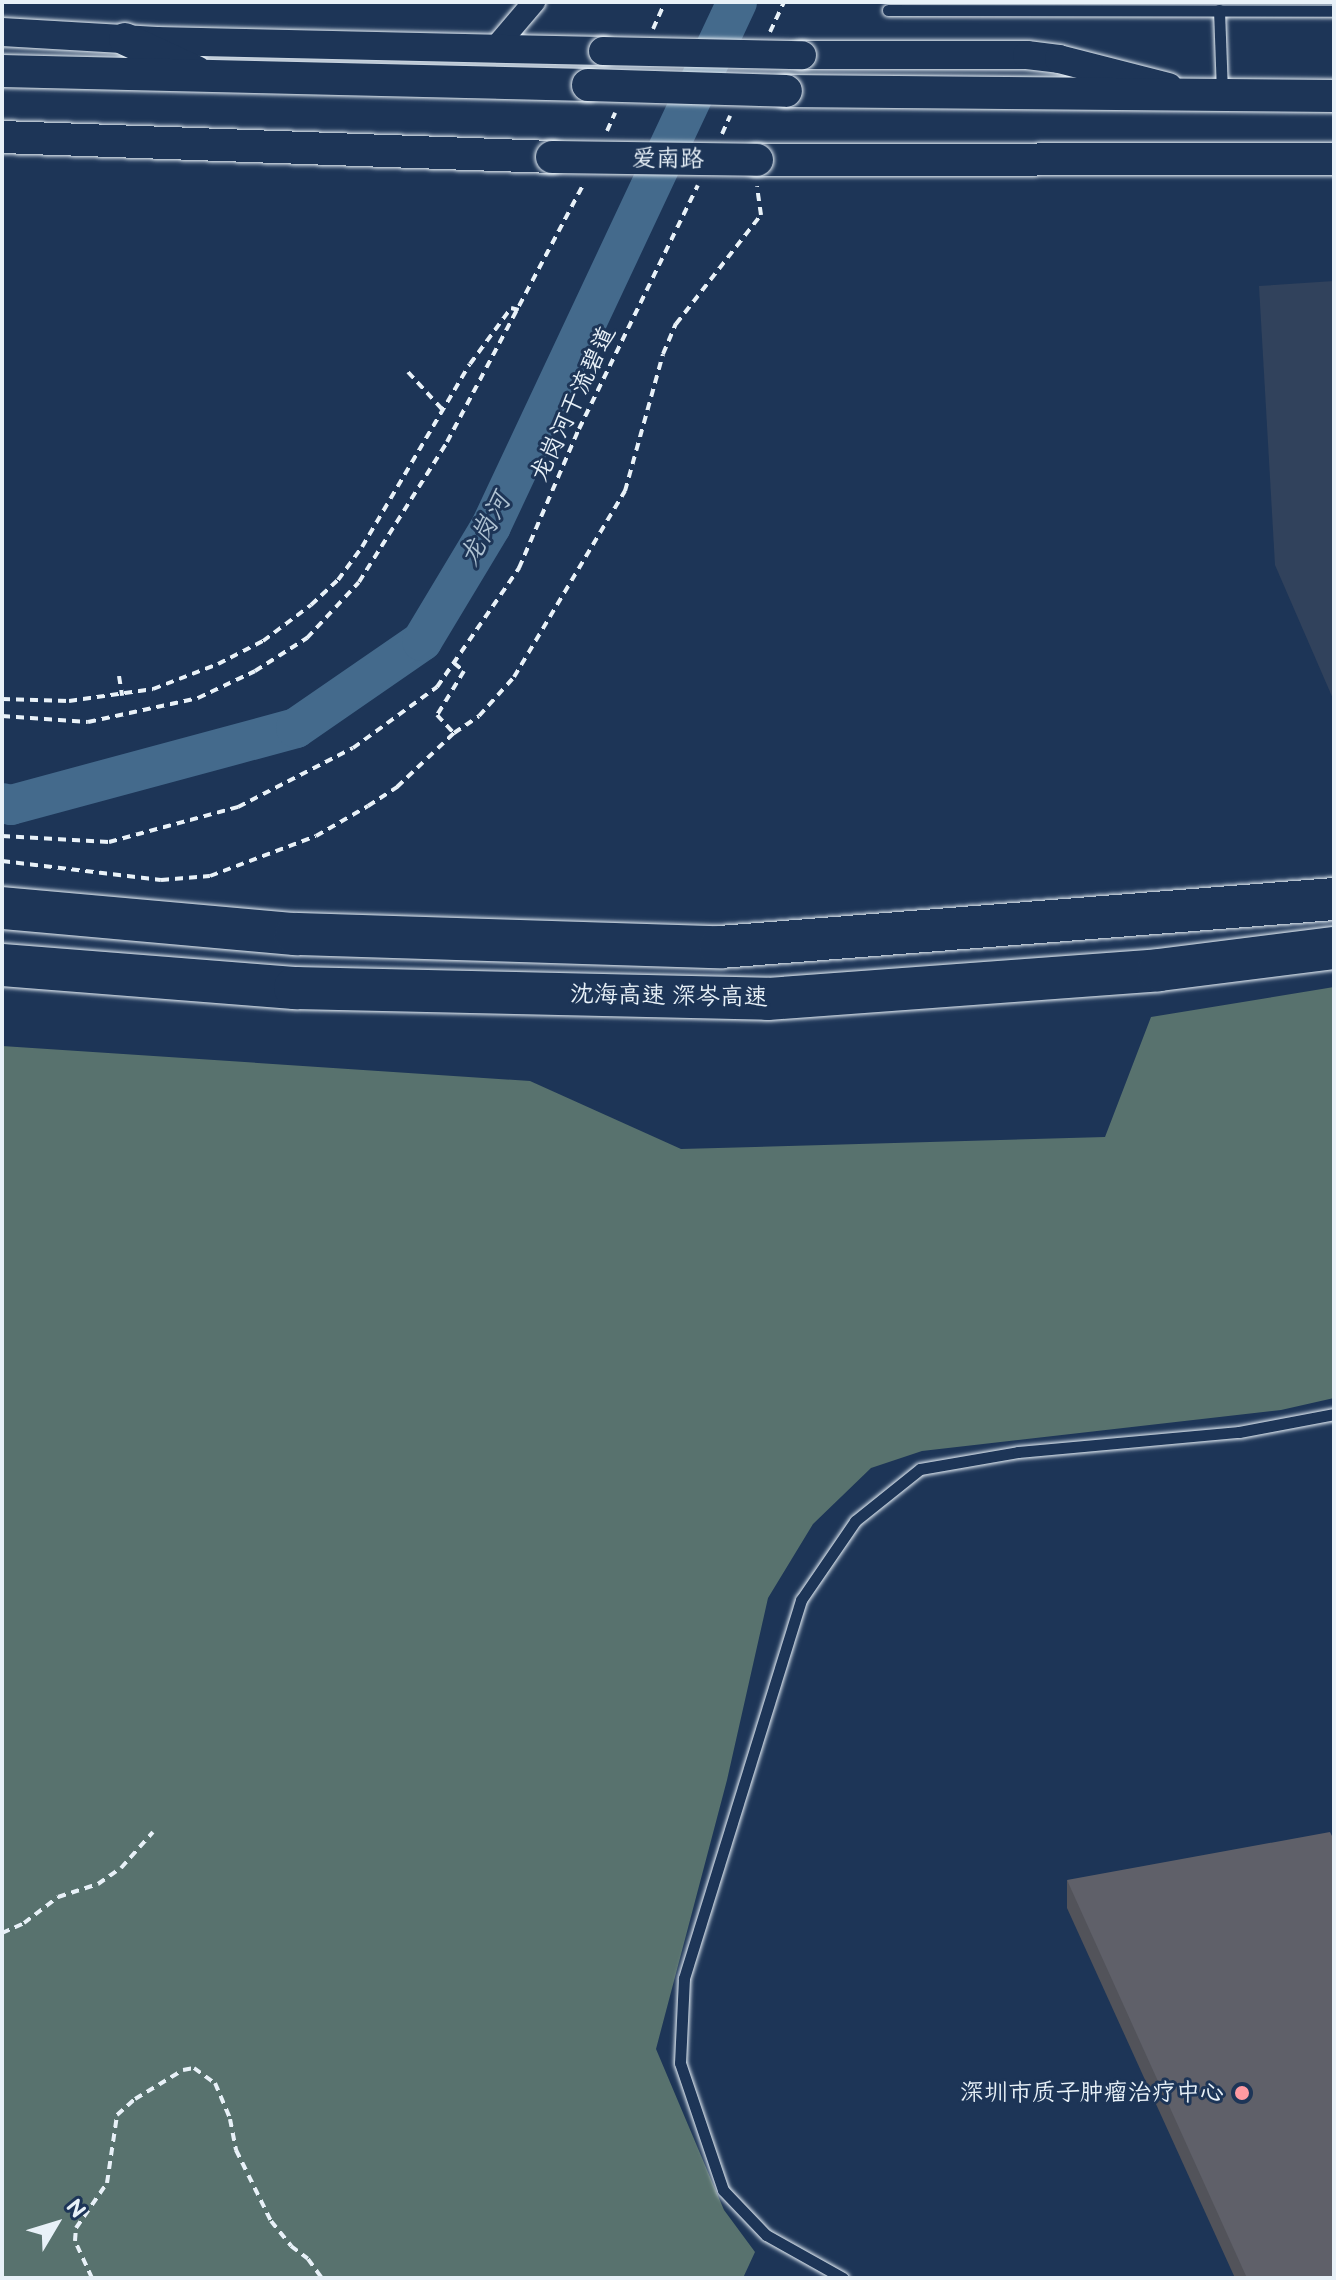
<!DOCTYPE html>
<meta charset="utf-8">
<style>
body{margin:0}
#map{position:relative;width:1336px;height:2280px;overflow:hidden;background:#1d3557;font-family:"Balsamiq Sans","LXGW WenKai TC",sans-serif}
div>[style]{position:absolute}
.built>*{inset:0;background:#31425c}
.green>*{inset:0;background:#58726e}
.river>*{height:40px;margin:-20px;padding:0 20px;transform-origin:20px;border-radius:20px;background:#446a8c}
.path>*{height:4px;margin-top:-2px;transform-origin:0;background:repeating-linear-gradient(90deg,#e8f1f8 0 8px,transparent 0 14px)}
.roads{filter:drop-shadow(0 0 2px #e8f1f8) drop-shadow(0 0 2px #e8f1f8)}
.service>*{height:11px;margin:-5.5px;padding:0 5.5px;transform-origin:5.5px;border-radius:5.5px;background:#1d3557}
.minor>*{height:22px;margin:-11px;padding:0 11px;transform-origin:11px;border-radius:11px;background:#1d3557}
.tertiary>*{height:28px;margin:-14px;padding:0 14px;transform-origin:14px;border-radius:14px;background:#1d3557}
.secondary>*{height:32px;margin:-16px;padding:0 16px;transform-origin:16px;border-radius:16px;background:#1d3557}
.motorway>*{height:42px;margin:-21px;padding:0 21px;transform-origin:21px;border-radius:21px;background:#1d3557}
.bridges{filter:drop-shadow(0 0 2px #e8f1f8) drop-shadow(0 0 2px #e8f1f8)}
.tertiary-bridge>*{height:28px;margin:-14px;padding:0 14px;transform-origin:14px;border-radius:14px;background:#1d3557}
.secondary-bridge>*{height:32px;margin:-16px;padding:0 16px;transform-origin:16px;border-radius:16px;background:#1d3557}
.wall>*{inset:0;background:#52535a}
.building>*{inset:0;background:#5f6069}
.dots>*{width:22px;height:22px;translate:-50% -50%;box-sizing:border-box;border:4px solid #1d3557;border-radius:50%}
span{translate:-50% -50%;white-space:nowrap;text-align:center;line-height:1.15;-webkit-text-stroke:6px #1d3557;paint-order:stroke}
.street-label{font-size:24px;color:#e8f1f8}
.poi-label{font-size:24px;color:#e8f1f8}
.right{translate:-100% -50%;text-align:right}
.water-label{font-size:26px;color:#afc2d2;font-style:italic}
.frame{position:absolute;inset:0;border:4px solid #e8f1f8;pointer-events:none}
.north{position:absolute;left:16px;top:2184px;width:80px;height:80px;-webkit-text-stroke:6px #1d3557;paint-order:stroke;rotate:52deg;font-size:22px;font-weight:700;line-height:32px;text-align:center;color:#e8f1f8}
.north::after{content:'';display:block;margin:auto;width:28px;height:36px;background:#e8f1f8;clip-path:polygon(50% 0,100% 100%,50% 72%,0 100%)}
</style>
<div id="map">
<div class="built">
<div style="clip-path:polygon(1334px 281px,1334px 701px,1275px 565px,1259px 286px)"></div>
</div>
<div class="green">
<div style="clip-path:polygon(1334px 987px,1334px 1398px,1281px 1410px,922px 1451px,871px 1468px,813px 1524px,768px 1598px,727px 1780px,656px 2049px,724px 2210px,755px 2252px,743px 2278px,2px 2278px,2px 1046px,530px 1081px,681px 1149px,1105px 1137px,1151px 1017px)"></div>
</div>
<div class="river">
<div style="left:2px;top:803px;width:9px;rotate:13deg"></div>
<div style="left:11px;top:805px;width:295px;rotate:-15.1deg"></div>
<div style="left:296px;top:728px;width:153px;rotate:-34.6deg"></div>
<div style="left:422px;top:641px;width:134px;rotate:-59deg"></div>
<div style="left:491px;top:526px;width:579px;rotate:-64.85deg"></div>
</div>
<div class="path">
<div style="left:653px;top:29px;width:30px;rotate:-66deg"></div>
<div style="left:770px;top:32px;width:33px;rotate:-65deg"></div>
<div style="left:607px;top:131px;width:20px;rotate:-66deg"></div>
<div style="left:722px;top:134px;width:20px;rotate:-66deg"></div>
<div style="left:408px;top:372px;width:52px;rotate:47.4deg"></div>
<div style="left:454px;top:663px;width:13px;rotate:39deg"></div>
<div style="left:464px;top:671px;width:52px;rotate:121.5deg"></div>
<div style="left:437px;top:715px;width:25px;rotate:47deg"></div>
<div style="left:119px;top:676px;width:20px;rotate:81deg"></div>
<div style="left:2px;top:699px;width:67px;rotate:1.7deg"></div>
<div style="left:69px;top:701px;width:85px;rotate:-8.1deg"></div>
<div style="left:153px;top:689px;width:70px;rotate:-21deg"></div>
<div style="left:218px;top:664px;width:51px;rotate:-27.1deg"></div>
<div style="left:263px;top:641px;width:60px;rotate:-36.9deg"></div>
<div style="left:311px;top:605px;width:37px;rotate:-43deg"></div>
<div style="left:338px;top:580px;width:41px;rotate:-54deg"></div>
<div style="left:362px;top:547px;width:212px;rotate:-59.5deg"></div>
<div style="left:470px;top:364px;width:69px;rotate:-53.8deg"></div>
<div style="left:511px;top:308px;width:8px;rotate:14deg"></div>
<div style="left:2px;top:716px;width:86px;rotate:4deg"></div>
<div style="left:88px;top:722px;width:113px;rotate:-12.3deg"></div>
<div style="left:198px;top:698px;width:63px;rotate:-25.3deg"></div>
<div style="left:255px;top:671px;width:62px;rotate:-32.4deg"></div>
<div style="left:307px;top:638px;width:76px;rotate:-47.1deg"></div>
<div style="left:359px;top:582px;width:165px;rotate:-57.8deg"></div>
<div style="left:447px;top:442px;width:293px;rotate:-62.1deg"></div>
<div style="left:2px;top:836px;width:107px;rotate:3.2deg"></div>
<div style="left:109px;top:842px;width:134px;rotate:-15.2deg"></div>
<div style="left:238px;top:807px;width:129px;rotate:-27.2deg"></div>
<div style="left:353px;top:748px;width:104px;rotate:-36deg"></div>
<div style="left:437px;top:687px;width:145px;rotate:-55.4deg"></div>
<div style="left:519px;top:568px;width:151px;rotate:-66.7deg"></div>
<div style="left:579px;top:429px;width:271px;rotate:-64deg"></div>
<div style="left:2px;top:861px;width:160px;rotate:6.8deg"></div>
<div style="left:161px;top:880px;width:49px;rotate:-4.7deg"></div>
<div style="left:210px;top:876px;width:113px;rotate:-20.7deg"></div>
<div style="left:316px;top:836px;width:60px;rotate:-30deg"></div>
<div style="left:368px;top:806px;width:35px;rotate:-33deg"></div>
<div style="left:397px;top:787px;width:79px;rotate:-43.5deg"></div>
<div style="left:454px;top:733px;width:30px;rotate:-34deg"></div>
<div style="left:479px;top:716px;width:52px;rotate:-48.1deg"></div>
<div style="left:514px;top:677px;width:217px;rotate:-59.2deg"></div>
<div style="left:625px;top:491px;width:142px;rotate:-74.5deg"></div>
<div style="left:663px;top:354px;width:33px;rotate:-67deg"></div>
<div style="left:676px;top:324px;width:138px;rotate:-52.1deg"></div>
<div style="left:761px;top:215px;width:29px;rotate:-98deg"></div>
<div style="left:2px;top:1933px;width:24px;rotate:-24deg"></div>
<div style="left:24px;top:1923px;width:43px;rotate:-37.4deg"></div>
<div style="left:58px;top:1897px;width:42px;rotate:-18deg"></div>
<div style="left:98px;top:1884px;width:28px;rotate:-35deg"></div>
<div style="left:121px;top:1868px;width:48px;rotate:-48.4deg"></div>
<div style="left:92px;top:2278px;width:41px;rotate:-114.7deg"></div>
<div style="left:75px;top:2241px;width:13px;rotate:-86deg"></div>
<div style="left:76px;top:2228px;width:55px;rotate:-55.4deg"></div>
<div style="left:107px;top:2183px;width:69px;rotate:-81.6deg"></div>
<div style="left:117px;top:2115px;width:24px;rotate:-42deg"></div>
<div style="left:135px;top:2099px;width:56px;rotate:-31.1deg"></div>
<div style="left:183px;top:2070px;width:11px;rotate:-10deg"></div>
<div style="left:194px;top:2068px;width:26px;rotate:36deg"></div>
<div style="left:215px;top:2083px;width:39px;rotate:67deg"></div>
<div style="left:230px;top:2119px;width:32px;rotate:79deg"></div>
<div style="left:236px;top:2150px;width:79px;rotate:63.8deg"></div>
<div style="left:271px;top:2221px;width:32px;rotate:51deg"></div>
<div style="left:291px;top:2246px;width:21px;rotate:37deg"></div>
<div style="left:308px;top:2259px;width:24px;rotate:54deg"></div>
</div>
<div class="roads">
<div class="service">
<div style="left:888px;top:10px;width:446px;rotate:0.1deg"></div>
<div style="left:1219px;top:10px;width:83px;rotate:87.9deg"></div>
<div style="left:843px;top:2278px;width:88px;rotate:-150.8deg"></div>
<div style="left:766px;top:2235px;width:62px;rotate:-133.7deg"></div>
<div style="left:723px;top:2190px;width:134px;rotate:-108.7deg"></div>
<div style="left:680px;top:2063px;width:85px;rotate:-87.3deg"></div>
<div style="left:684px;top:1978px;width:396px;rotate:-72.8deg"></div>
<div style="left:801px;top:1600px;width:96px;rotate:-55.6deg"></div>
<div style="left:855px;top:1521px;width:83px;rotate:-38.7deg"></div>
<div style="left:920px;top:1469px;width:99px;rotate:-9.8deg"></div>
<div style="left:1018px;top:1452px;width:222px;rotate:-5.2deg"></div>
<div style="left:1239px;top:1432px;width:97px;rotate:-10.7deg"></div>
</div>
<div class="minor">
<div style="left:494px;top:49px;width:62px;rotate:-49.6deg"></div>
</div>
<div class="tertiary">
<div style="left:2px;top:32px;width:155px;rotate:3.3deg"></div>
<div style="left:157px;top:41px;width:446px;rotate:1.3deg"></div>
<div style="left:802px;top:55px;width:225px"></div>
<div style="left:1027px;top:55px;width:32px;rotate:7deg"></div>
<div style="left:1059px;top:59px;width:113px;rotate:14.4deg"></div>
</div>
<div class="secondary">
<div style="left:125px;top:39px;width:78px;rotate:24.9deg"></div>
<div style="left:2px;top:71px;width:586px;rotate:1.37deg"></div>
<div style="left:786px;top:91px;width:548px;rotate:0.52deg"></div>
<div style="left:2px;top:137px;width:550px;rotate:2.08deg"></div>
<div style="left:757px;top:160px;width:577px;rotate:-0.1deg"></div>
</div>
<div class="motorway">
<div style="left:2px;top:908px;width:295px;rotate:5.1deg"></div>
<div style="left:296px;top:934px;width:424px;rotate:1.8deg"></div>
<div style="left:720px;top:947px;width:616px;rotate:-4.47deg"></div>
<div style="left:2px;top:965px;width:294px;rotate:4.5deg"></div>
<div style="left:295px;top:988px;width:473px;rotate:1.3deg"></div>
<div style="left:768px;top:999px;width:392px;rotate:-4.2deg"></div>
<div style="left:1159px;top:970px;width:176px;rotate:-7.2deg"></div>
</div>
</div>
<div class="bridges">
<div class="tertiary-bridge">
<div style="left:603px;top:51px;width:199px;rotate:1.2deg"></div>
</div>
<div class="secondary-bridge">
<div style="left:588px;top:85px;width:198px;rotate:1.7deg"></div>
<div style="left:552px;top:157px;width:205px;rotate:0.8deg"></div>
</div>
</div>
<div class="wall">
<div style="clip-path:polygon(1067px 1880px,1334px 2278px,1235px 2278px,1067px 1908px)"></div>
</div>
<div class="building">
<div style="clip-path:polygon(1330px 1832px,1334px 1840px,1334px 2278px,1247px 2278px,1067px 1880px)"></div>
</div>
<div class="dots">
<div style="left:1242px;top:2093px;background:#ff9aa2"></div>
</div>
<div class="street-label">
<span style="left:668px;top:159px;rotate:1deg">爱南路</span>
<span style="left:573px;top:404px;rotate:-65deg">龙岗河干流碧道</span>
<span style="left:669px;top:996px;rotate:1deg">沈海高速 深岑高速</span>
</div>
<div class="poi-label">
<span class="right" style="left:1224px;top:2093px">深圳市质子肿瘤治疗中心</span>
</div>
<div class="water-label">
<span style="left:486px;top:530px;rotate:-62deg">龙岗河</span>
</div>
<div class="frame"></div>
<div class="north">N</div>
</div>
